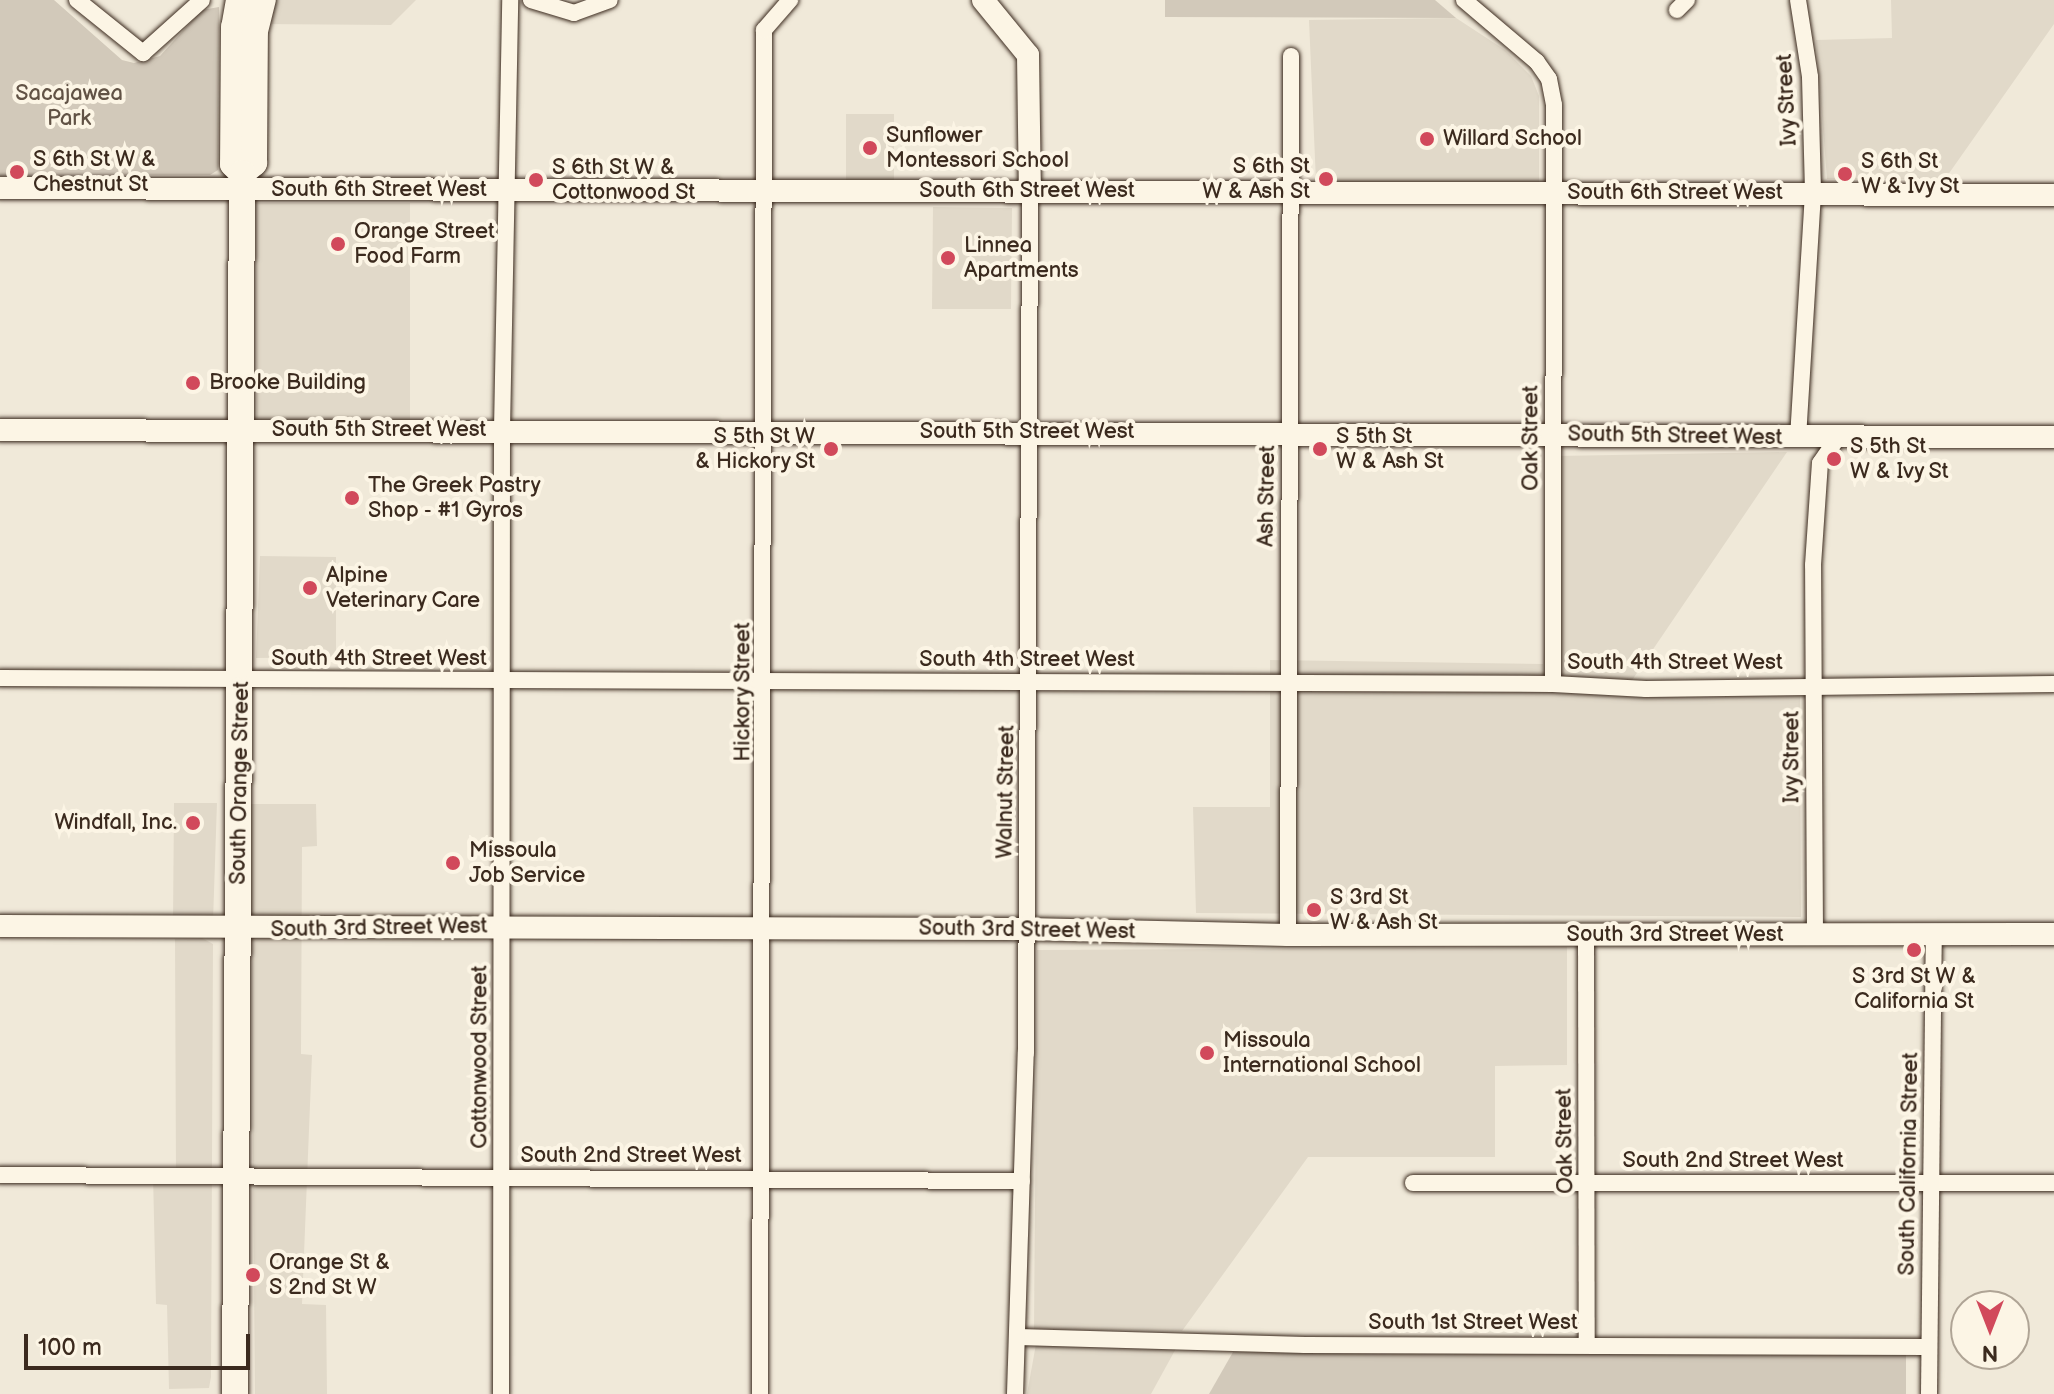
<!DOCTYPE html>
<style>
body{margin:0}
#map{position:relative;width:2054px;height:1394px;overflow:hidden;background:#f0e9d9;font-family:"Balsamiq Sans",sans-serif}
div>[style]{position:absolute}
.built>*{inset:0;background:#e1d9c9}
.green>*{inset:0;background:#d2c9ba}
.roads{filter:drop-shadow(0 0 2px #3b2a1e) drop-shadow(0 0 2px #3b2a1e)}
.street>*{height:16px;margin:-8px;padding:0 8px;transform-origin:8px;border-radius:8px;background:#fcf5e5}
.secondary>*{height:22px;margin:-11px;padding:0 11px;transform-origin:11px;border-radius:11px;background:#fcf5e5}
.primary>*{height:26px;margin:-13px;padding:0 13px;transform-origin:13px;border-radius:13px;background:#fcf5e5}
.dots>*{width:22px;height:22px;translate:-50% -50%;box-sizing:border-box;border:4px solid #fcf5e5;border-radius:50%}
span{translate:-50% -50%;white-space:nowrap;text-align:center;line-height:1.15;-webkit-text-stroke:8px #fcf5e5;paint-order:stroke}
.park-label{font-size:22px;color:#615245}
.street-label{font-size:22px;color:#3b2a1e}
.poi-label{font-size:22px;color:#3b2a1e}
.left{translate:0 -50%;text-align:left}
.right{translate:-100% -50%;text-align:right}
.north{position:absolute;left:1950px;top:1290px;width:80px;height:80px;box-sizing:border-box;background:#fcf5e5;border:2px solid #afa495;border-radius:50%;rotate:180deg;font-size:22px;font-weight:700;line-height:32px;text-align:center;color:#3b2a1e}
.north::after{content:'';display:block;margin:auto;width:28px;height:36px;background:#d1495b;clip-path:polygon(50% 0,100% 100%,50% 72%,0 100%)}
.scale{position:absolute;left:24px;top:1334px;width:226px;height:36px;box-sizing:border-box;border:4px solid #3b2a1e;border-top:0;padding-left:10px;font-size:24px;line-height:28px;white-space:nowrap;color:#3b2a1e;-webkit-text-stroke:6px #fcf5e5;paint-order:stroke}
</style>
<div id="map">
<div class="built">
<div style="clip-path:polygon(266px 0,416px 0,391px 25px,260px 24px)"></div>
<div style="clip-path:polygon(1891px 0,2054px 0,2054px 24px,1945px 179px,1827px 179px,1816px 40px,1892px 38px)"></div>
<div style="clip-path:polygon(1456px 18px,1505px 50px,1531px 76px,1539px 96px,1539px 182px,1316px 182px,1309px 20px)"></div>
<div style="clip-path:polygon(846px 114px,894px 114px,894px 181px,846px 181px)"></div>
<div style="clip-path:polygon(256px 203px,410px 203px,410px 424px,257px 424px)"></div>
<div style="clip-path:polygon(933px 207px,1012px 208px,1011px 309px,932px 309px)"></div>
<div style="clip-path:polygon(1787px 452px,1622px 695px,1800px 695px,1801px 917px,1196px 913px,1193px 807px,1270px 807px,1270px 660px,1543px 664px,1557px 456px)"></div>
<div style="clip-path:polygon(260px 556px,336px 557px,336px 657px,256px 658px)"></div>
<div style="clip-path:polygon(174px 803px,217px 803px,213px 921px,173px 921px)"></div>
<div style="clip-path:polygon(250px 804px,316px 804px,317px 846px,302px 847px,301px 1054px,312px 1055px,302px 1304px,326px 1305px,327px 1394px,255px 1394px)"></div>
<div style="clip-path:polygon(202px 938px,213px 944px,211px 1377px,209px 1388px,169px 1389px,167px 1305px,156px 1304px,153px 1175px,176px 1175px,175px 939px)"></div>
<div style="clip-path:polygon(1567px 947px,1567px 1065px,1495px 1066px,1495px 1157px,1308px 1157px,1182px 1331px,1034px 1329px,1037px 950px)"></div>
<div style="clip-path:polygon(1179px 1343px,1151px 1394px,1027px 1394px,1036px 1344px)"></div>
</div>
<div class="green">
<div style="clip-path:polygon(0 0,54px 0,122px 60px,134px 63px,160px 56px,202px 10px,219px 7px,218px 170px,210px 175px,0 176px)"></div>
<div style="clip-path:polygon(1165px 0,1435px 0,1456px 18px,1165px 17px)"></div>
<div style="clip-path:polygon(1233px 1352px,1906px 1355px,1906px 1394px,1209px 1394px)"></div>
</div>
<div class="roads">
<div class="street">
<div style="left:77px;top:0;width:85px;rotate:38.8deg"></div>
<div style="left:143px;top:53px;width:79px;rotate:-41.9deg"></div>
<div style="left:531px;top:0;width:45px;rotate:16.8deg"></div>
<div style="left:574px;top:13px;width:38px;rotate:-20deg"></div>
<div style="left:1464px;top:0;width:96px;rotate:40.3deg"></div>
<div style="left:1537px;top:62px;width:21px;rotate:55deg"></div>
<div style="left:1549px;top:79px;width:26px;rotate:79deg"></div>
<div style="left:1554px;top:105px;width:579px;rotate:90.1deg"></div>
<div style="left:1798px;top:0;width:78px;rotate:81.1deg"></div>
<div style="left:1810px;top:77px;width:116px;rotate:88.5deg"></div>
<div style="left:1813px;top:193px;width:245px;rotate:93.5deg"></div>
<div style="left:1677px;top:10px;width:14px;rotate:-45deg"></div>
<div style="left:0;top:678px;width:1553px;rotate:0.22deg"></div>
<div style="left:1553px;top:684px;width:93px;rotate:3.1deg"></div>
<div style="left:1646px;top:689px;width:408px;rotate:-0.7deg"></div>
<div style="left:1288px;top:935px;width:879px;rotate:-89.8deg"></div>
<div style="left:1815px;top:935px;width:370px;rotate:-90.3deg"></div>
<div style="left:1813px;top:565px;width:102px;rotate:-86.1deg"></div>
<div style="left:1820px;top:463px;width:28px;rotate:-55deg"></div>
<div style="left:1586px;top:936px;width:409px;rotate:89.9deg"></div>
<div style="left:0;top:1175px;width:1022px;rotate:0.34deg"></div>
<div style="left:1413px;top:1183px;width:641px"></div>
<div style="left:1018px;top:1337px;width:287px;rotate:1.6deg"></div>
<div style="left:1305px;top:1345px;width:623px;rotate:0.18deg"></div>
<div style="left:501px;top:1394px;width:965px;rotate:-89.94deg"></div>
<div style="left:502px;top:429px;width:429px;rotate:-88.9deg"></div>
<div style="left:760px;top:1394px;width:1364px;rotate:-89.83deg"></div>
<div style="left:764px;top:30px;width:40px;rotate:-49deg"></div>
<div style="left:1015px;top:1394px;width:341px;rotate:-88.2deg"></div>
<div style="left:1026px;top:1053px;width:862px;rotate:-89.73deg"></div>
<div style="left:1929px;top:1394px;width:459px;rotate:-89.4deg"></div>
</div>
<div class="secondary">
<div style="left:983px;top:0;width:71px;rotate:50.7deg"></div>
<div style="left:1028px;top:55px;width:136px;rotate:89.2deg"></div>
<div style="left:0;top:188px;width:2054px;rotate:0.2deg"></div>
<div style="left:0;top:430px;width:2054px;rotate:0.2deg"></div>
<div style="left:0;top:926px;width:1027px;rotate:0.17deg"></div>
<div style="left:1027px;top:929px;width:261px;rotate:1.3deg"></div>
<div style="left:1288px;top:935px;width:766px;rotate:-0.07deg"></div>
</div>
<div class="primary">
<div style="left:239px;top:0;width:27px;rotate:100deg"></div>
<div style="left:234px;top:27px;width:137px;rotate:90.4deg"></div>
<div style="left:233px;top:164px;width:13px;rotate:45deg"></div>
<div style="left:242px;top:173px;width:16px;rotate:-40deg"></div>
<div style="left:254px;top:163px;width:132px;rotate:-89.6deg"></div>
<div style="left:255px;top:31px;width:32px;rotate:-76deg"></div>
<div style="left:235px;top:1394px;width:1221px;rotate:-89.67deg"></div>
</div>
</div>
<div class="dots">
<div style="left:1427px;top:139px;background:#d1495b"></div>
<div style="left:870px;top:148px;background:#d1495b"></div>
<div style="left:17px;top:172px;background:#d1495b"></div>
<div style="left:1845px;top:174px;background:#d1495b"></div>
<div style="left:1326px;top:179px;background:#d1495b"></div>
<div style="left:536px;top:180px;background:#d1495b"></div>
<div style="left:338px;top:244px;background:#d1495b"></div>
<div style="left:948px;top:258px;background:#d1495b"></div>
<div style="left:193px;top:383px;background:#d1495b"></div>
<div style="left:831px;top:449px;background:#d1495b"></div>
<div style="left:1320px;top:449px;background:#d1495b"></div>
<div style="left:1834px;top:459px;background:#d1495b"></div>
<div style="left:352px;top:498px;background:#d1495b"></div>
<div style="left:310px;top:588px;background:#d1495b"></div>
<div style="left:193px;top:823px;background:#d1495b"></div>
<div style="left:453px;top:863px;background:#d1495b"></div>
<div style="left:1314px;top:910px;background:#d1495b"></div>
<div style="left:1914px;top:950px;background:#d1495b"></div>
<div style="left:1207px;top:1053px;background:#d1495b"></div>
<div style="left:253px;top:1275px;background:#d1495b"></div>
</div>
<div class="park-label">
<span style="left:69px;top:106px">Sacajawea<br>Park</span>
</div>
<div class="street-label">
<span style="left:1787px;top:100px;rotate:-93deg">Ivy Street</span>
<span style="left:379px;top:190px">South 6th Street West</span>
<span style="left:1027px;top:191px">South 6th Street West</span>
<span style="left:1675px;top:193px">South 6th Street West</span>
<span style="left:379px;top:430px">South 5th Street West</span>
<span style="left:1027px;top:432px">South 5th Street West</span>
<span style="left:1675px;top:436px;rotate:1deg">South 5th Street West</span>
<span style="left:1531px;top:438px;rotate:-90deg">Oak Street</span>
<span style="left:1267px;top:496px;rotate:-89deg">Ash Street</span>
<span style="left:379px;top:659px">South 4th Street West</span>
<span style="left:1027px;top:660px">South 4th Street West</span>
<span style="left:1675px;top:663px">South 4th Street West</span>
<span style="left:743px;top:692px;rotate:-90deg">Hickory Street</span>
<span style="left:1792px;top:757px;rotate:-90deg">Ivy Street</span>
<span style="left:240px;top:783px;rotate:-89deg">South Orange Street</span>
<span style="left:1006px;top:792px;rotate:-89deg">Walnut Street</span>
<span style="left:379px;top:928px;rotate:-1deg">South 3rd Street West</span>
<span style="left:1027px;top:930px;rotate:1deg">South 3rd Street West</span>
<span style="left:1675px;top:935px">South 3rd Street West</span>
<span style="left:480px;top:1057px;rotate:-90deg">Cottonwood Street</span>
<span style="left:1565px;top:1141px;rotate:-91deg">Oak Street</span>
<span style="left:631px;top:1156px">South 2nd Street West</span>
<span style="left:1733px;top:1161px">South 2nd Street West</span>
<span style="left:1909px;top:1164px;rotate:-89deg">South California Street</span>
<span style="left:1473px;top:1323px">South 1st Street West</span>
</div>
<div class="poi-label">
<span class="left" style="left:886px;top:148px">Sunflower<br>Montessori School</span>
<span class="left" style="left:1443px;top:139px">Willard School</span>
<span class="left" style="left:33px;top:172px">S 6th St W &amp;<br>Chestnut St</span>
<span class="left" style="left:1861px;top:174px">S 6th St<br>W &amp; Ivy St</span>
<span class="right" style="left:1310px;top:179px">S 6th St<br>W &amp; Ash St</span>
<span class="left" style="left:552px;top:180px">S 6th St W &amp;<br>Cottonwood St</span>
<span class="left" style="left:354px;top:244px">Orange Street<br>Food Farm</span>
<span class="left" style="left:964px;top:258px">Linnea<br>Apartments</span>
<span class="left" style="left:209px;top:383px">Brooke Building</span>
<span class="right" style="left:815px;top:449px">S 5th St W<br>&amp; Hickory St</span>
<span class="left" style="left:1336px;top:449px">S 5th St<br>W &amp; Ash St</span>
<span class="left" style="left:1850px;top:459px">S 5th St<br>W &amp; Ivy St</span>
<span class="left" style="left:368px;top:498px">The Greek Pastry<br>Shop - #1 Gyros</span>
<span class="left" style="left:326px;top:588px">Alpine<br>Veterinary Care</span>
<span class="right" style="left:177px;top:823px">Windfall, Inc.</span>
<span class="left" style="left:469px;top:863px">Missoula<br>Job Service</span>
<span class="left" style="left:1330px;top:910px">S 3rd St<br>W &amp; Ash St</span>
<span style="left:1914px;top:989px">S 3rd St W &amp;<br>California St</span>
<span class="left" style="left:1223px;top:1053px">Missoula<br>International School</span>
<span class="left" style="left:269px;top:1275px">Orange St &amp;<br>S 2nd St W</span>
</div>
<div class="north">N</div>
<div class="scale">100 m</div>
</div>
